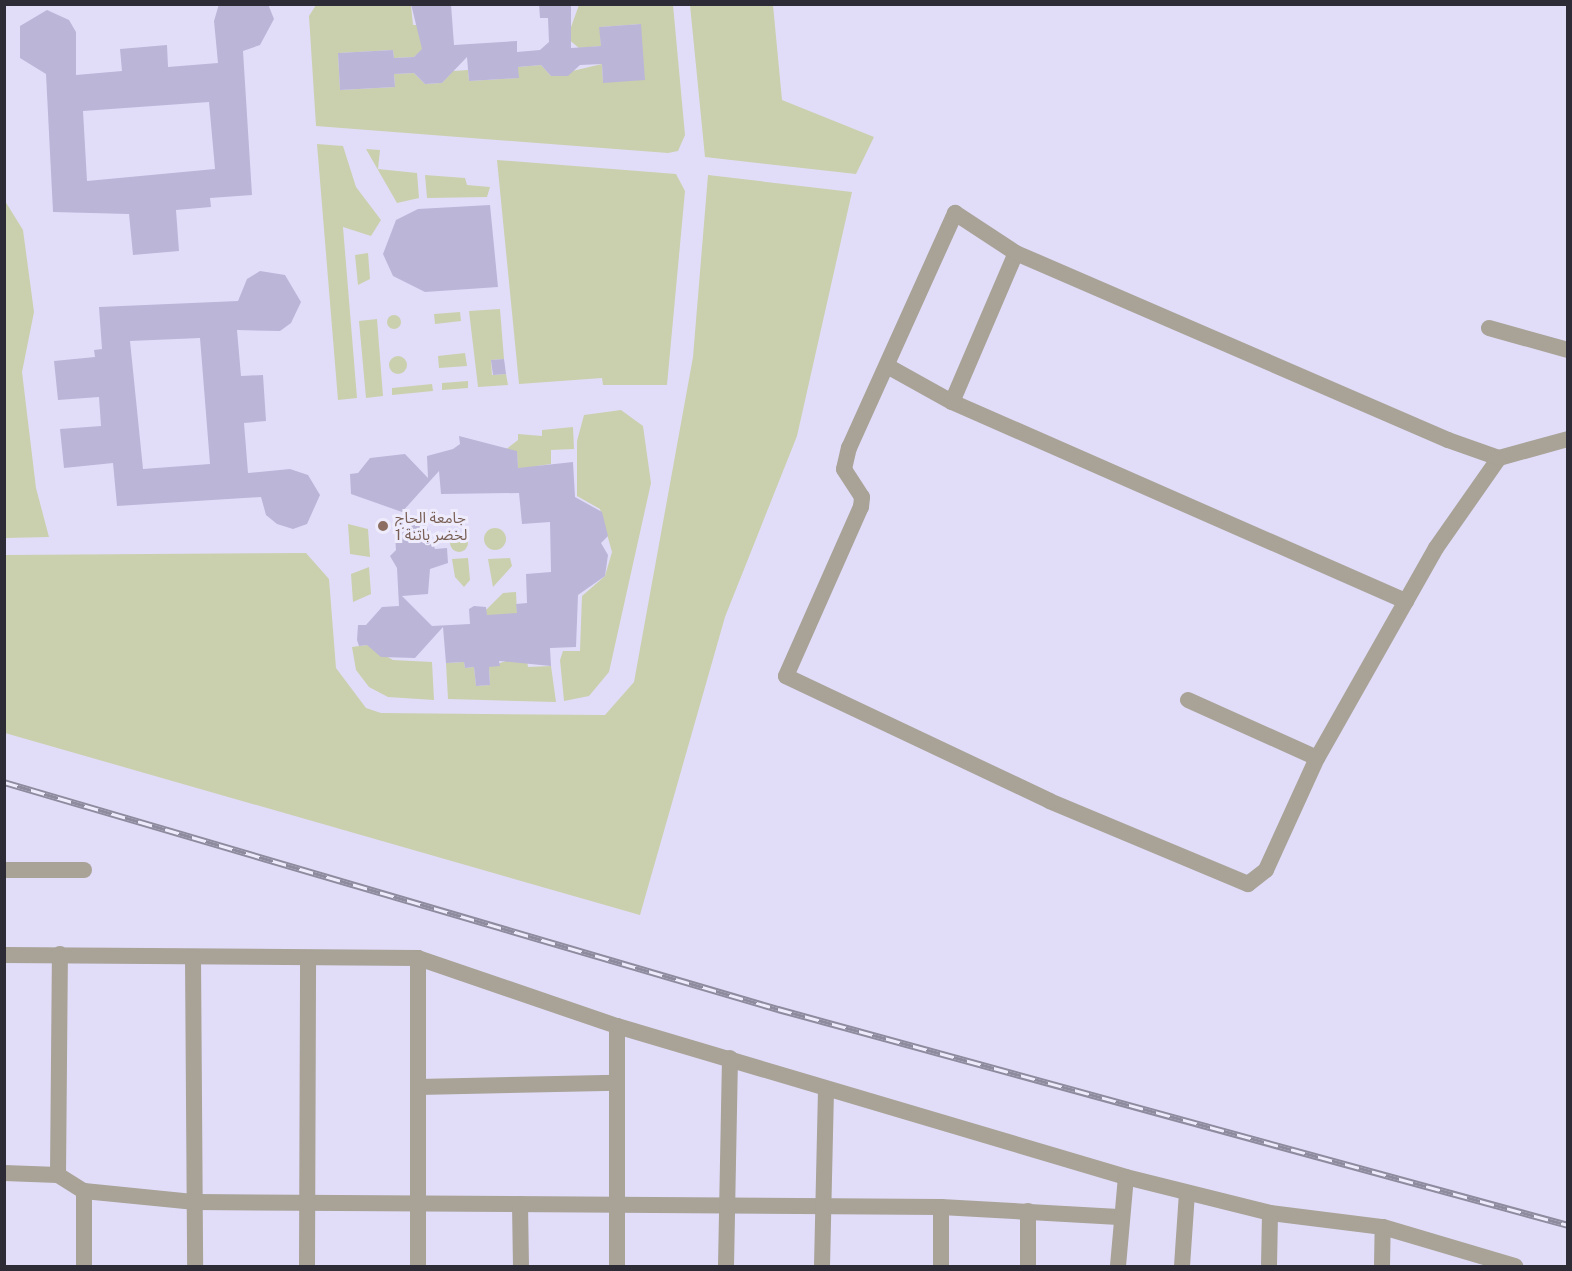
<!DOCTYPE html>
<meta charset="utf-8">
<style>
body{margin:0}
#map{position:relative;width:1572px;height:1271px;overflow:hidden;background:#e1ddf8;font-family:"Public Sans","Noto Sans Arabic",sans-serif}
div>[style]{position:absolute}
.green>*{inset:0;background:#cad0ad}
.round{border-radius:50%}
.building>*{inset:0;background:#bbb5d8}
.street>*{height:16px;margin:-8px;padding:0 8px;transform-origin:8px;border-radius:8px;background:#a8a297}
.rail>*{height:7px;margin-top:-3.5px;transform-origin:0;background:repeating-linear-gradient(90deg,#eeecfc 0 14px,#8e8b9e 0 28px);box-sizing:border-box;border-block:2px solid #8e8b9e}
.dots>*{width:16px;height:16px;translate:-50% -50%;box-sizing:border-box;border:3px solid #eeecfc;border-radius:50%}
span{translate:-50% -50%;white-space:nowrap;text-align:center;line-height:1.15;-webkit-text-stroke:6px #eeecfc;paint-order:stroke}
.education-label{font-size:15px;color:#785e54}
.left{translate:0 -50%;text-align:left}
.frame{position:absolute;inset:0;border:6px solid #2d2b35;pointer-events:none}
</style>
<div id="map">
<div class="green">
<div style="clip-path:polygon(316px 5px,411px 5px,413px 25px,421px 25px,425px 47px,414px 57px,394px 58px,393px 50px,338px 53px,340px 90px,395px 87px,394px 74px,414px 73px,425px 84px,442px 83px,453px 71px,468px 70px,469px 81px,518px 78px,518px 67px,541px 65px,551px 76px,602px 64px,603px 82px,641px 24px,600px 27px,601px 46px,579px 48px,567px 38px,579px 5px,673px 5px,685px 135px,678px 151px,668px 153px,316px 126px,309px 16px)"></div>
<div style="clip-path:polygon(690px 5px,773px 5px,782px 100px,874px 137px,856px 174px,705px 157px)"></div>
<div style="clip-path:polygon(317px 144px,343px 146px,356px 187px,381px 220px,371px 236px,343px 227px,357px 398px,338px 400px)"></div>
<div style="clip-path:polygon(366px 149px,380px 150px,378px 169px,417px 173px,419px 198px,397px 203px)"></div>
<div style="clip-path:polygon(497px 160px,676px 174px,685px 191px,667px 385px,603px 385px,602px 378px,519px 384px)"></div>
<div style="clip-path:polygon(425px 175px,465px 178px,467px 185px,490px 187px,487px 197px,427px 198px)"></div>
<div style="clip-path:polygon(708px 175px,852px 192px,797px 436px,725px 617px,640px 915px,5px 733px,5px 555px,306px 553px,329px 579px,336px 668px,366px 708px,381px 713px,605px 715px,634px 682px,693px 357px)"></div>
<div style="clip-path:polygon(5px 201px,23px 230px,34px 312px,22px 372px,36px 488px,49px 537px,5px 538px)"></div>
<div style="clip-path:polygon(368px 253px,370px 279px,358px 285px,355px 255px)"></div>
<div style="clip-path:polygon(500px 309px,504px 359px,491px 360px,492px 375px,506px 374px,508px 385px,478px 387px,469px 311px)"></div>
<div style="clip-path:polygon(460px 312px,461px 321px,435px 324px,434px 314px)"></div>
<div class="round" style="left:387px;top:315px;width:14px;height:14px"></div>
<div style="clip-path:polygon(377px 319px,383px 396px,366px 398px,359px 321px)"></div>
<div style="clip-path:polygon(465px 353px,467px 366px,439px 368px,438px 356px)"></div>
<div class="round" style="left:389px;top:356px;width:18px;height:18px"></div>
<div style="clip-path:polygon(468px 381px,468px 388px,442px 390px,442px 383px)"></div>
<div style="clip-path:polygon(432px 384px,433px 391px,392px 395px,392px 388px)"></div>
<div style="clip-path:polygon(621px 410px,643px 426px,651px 483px,609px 672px,589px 696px,564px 701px,560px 660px,563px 651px,580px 651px,582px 596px,605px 576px,612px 552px,600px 509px,577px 496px,577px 441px,584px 415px)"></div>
<div style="clip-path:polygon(573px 427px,574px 449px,551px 450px,551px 464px,537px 466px,538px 478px,518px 479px,517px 451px,504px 451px,518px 440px,518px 434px,542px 436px,542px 430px)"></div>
<div style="clip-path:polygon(348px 524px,368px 529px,370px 557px,350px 554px)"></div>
<div class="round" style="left:484px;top:528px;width:22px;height:22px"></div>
<div class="round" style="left:450px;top:534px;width:18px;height:18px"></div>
<div style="clip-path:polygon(468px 558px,470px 580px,464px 587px,455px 577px,452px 559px)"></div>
<div style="clip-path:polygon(510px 558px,512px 566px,493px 587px,488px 559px)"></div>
<div style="clip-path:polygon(369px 567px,371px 594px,353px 602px,351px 574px)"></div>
<div style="clip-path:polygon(516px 592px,517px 613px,487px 623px,486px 610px,503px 593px)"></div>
<div style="clip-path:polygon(367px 645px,393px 660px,432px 662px,434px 700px,388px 697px,369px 687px,356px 670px,352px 647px)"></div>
<div style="clip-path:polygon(526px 654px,528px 667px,551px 666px,556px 702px,448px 699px,446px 663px,464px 662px,465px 668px,474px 667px,476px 686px,490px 685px,489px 667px)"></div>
</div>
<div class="building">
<div style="clip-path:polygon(evenodd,219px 4px,268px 4px,274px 19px,260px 45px,243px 51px,252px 195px,210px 198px,211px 207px,176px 210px,179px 251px,133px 255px,129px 214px,53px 212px,46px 74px,20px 58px,20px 26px,47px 10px,69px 20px,76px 32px,76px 75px,122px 71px,120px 49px,167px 45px,168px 67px,218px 63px,214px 21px,219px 4px,209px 102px,215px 169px,87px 181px,83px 111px,209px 102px)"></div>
<div style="clip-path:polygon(411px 4px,451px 4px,454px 45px,517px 41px,517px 52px,540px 50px,549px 42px,548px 18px,540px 18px,539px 4px,571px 4px,571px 48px,601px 46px,599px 27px,641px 24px,645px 80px,603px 83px,602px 64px,580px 65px,568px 76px,551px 76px,541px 65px,518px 67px,519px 78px,469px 81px,467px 57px,442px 83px,425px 84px,414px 73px,394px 74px,395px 87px,340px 90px,338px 53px,393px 50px,394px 58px,414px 57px,422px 49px)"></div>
<div style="clip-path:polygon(490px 205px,498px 287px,425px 292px,393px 276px,383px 254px,396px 220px,418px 209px)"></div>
<div style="clip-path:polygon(evenodd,260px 271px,285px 275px,301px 302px,291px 323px,280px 331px,237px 330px,241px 376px,263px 375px,266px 421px,244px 423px,248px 473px,290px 469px,308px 475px,320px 495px,307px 524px,293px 529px,277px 524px,266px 515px,261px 497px,117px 506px,113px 463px,64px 468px,60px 429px,101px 426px,99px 397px,58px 400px,54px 361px,95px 357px,94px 350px,102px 349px,99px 307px,238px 301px,247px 279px,260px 271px,200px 338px,210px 464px,143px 469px,130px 341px,200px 338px)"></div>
<div style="clip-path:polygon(504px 359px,506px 374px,493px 375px,491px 360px)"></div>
<div style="clip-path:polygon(459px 436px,517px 451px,518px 468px,573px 462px,575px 497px,602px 512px,608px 536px,601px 543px,608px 555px,605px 576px,578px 595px,576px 647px,550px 648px,551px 666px,499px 661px,500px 666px,489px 667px,490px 685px,476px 686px,474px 667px,465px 668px,464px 662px,446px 663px,443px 627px,415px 658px,381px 657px,367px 645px,359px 646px,357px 640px,358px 625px,366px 625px,382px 607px,399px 606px,397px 568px,390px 556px,396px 550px,394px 521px,424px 519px,435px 549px,447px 548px,448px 563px,430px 569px,428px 594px,402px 596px,432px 626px,470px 624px,469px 609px,474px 606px,486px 607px,487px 615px,517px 613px,516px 604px,527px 603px,526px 574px,551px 572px,550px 522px,522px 524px,519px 493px,441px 494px,439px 471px,402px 512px,351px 494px,350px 474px,358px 473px,370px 458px,405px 454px,428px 478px,427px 456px,453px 449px,460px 444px)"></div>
</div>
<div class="street">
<div style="left:1489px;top:328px;width:82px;rotate:15.6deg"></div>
<div style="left:889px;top:367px;width:72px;rotate:29.1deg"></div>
<div style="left:952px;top:402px;width:496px;rotate:23.7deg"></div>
<div style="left:952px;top:402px;width:162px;rotate:-66.8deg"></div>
<div style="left:1499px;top:458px;width:110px;rotate:125deg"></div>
<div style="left:1436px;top:548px;width:241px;rotate:119.5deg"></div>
<div style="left:1317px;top:758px;width:123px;rotate:114.5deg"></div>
<div style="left:1266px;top:870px;width:23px;rotate:142deg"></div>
<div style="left:1248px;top:884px;width:215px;rotate:-157.3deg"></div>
<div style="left:1050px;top:801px;width:292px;rotate:-154.7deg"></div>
<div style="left:786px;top:676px;width:185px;rotate:-66.1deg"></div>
<div style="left:861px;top:507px;width:10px;rotate:-84deg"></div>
<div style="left:862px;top:497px;width:33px;rotate:-123deg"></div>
<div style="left:844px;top:469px;width:22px;rotate:-77deg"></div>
<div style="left:849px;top:448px;width:258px;rotate:-65.7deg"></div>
<div style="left:955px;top:213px;width:73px;rotate:33.3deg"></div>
<div style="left:1016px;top:253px;width:471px;rotate:23.4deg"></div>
<div style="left:1448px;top:440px;width:54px;rotate:19.4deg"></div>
<div style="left:1499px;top:458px;width:72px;rotate:-15.4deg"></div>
<div style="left:1188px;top:700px;width:141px;rotate:24.2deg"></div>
<div style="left:4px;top:870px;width:80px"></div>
<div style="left:4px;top:955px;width:414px;rotate:0.4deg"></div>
<div style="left:418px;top:958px;width:210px;rotate:18.9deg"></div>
<div style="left:617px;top:1026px;width:531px;rotate:16.52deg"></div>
<div style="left:1126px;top:1177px;width:148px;rotate:14deg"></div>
<div style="left:1270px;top:1213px;width:114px;rotate:7.1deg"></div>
<div style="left:1383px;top:1227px;width:138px;rotate:16.5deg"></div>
<div style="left:193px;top:957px;width:309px;rotate:89.6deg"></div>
<div style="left:418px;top:1087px;width:199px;rotate:-1.2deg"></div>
<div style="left:4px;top:1173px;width:54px;rotate:2.1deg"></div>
<div style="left:58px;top:1175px;width:31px;rotate:32deg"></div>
<div style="left:84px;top:1191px;width:112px;rotate:5.7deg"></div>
<div style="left:195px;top:1202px;width:746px;rotate:0.38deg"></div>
<div style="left:941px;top:1207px;width:178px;rotate:3.2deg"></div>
<div style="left:58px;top:1175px;width:221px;rotate:-89.5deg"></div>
<div style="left:520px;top:1204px;width:62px;rotate:89.1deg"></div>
<div style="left:1028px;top:1211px;width:55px;rotate:90deg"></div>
<div style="left:84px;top:1266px;width:75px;rotate:-90deg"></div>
<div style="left:307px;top:1266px;width:308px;rotate:-89.8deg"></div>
<div style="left:418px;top:1266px;width:308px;rotate:-90deg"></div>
<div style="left:617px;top:1266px;width:240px;rotate:-90deg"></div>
<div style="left:726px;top:1266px;width:208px;rotate:-88.9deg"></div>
<div style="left:822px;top:1266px;width:176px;rotate:-88.7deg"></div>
<div style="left:941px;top:1266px;width:59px;rotate:-90deg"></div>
<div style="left:1118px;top:1266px;width:89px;rotate:-84.9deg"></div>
<div style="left:1182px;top:1266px;width:73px;rotate:-86.1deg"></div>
<div style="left:1269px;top:1266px;width:53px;rotate:-88.9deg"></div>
<div style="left:1382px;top:1266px;width:39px;rotate:-89deg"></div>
</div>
<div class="rail">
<div style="left:4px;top:782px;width:807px;rotate:16.35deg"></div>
<div style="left:778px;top:1009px;width:819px;rotate:15.29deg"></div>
</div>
<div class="dots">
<div style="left:383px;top:526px;background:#8d6e63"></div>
</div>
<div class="education-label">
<span class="left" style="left:395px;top:526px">جامعة الحاج<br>لخضر باتنة 1</span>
</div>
<div class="frame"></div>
</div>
